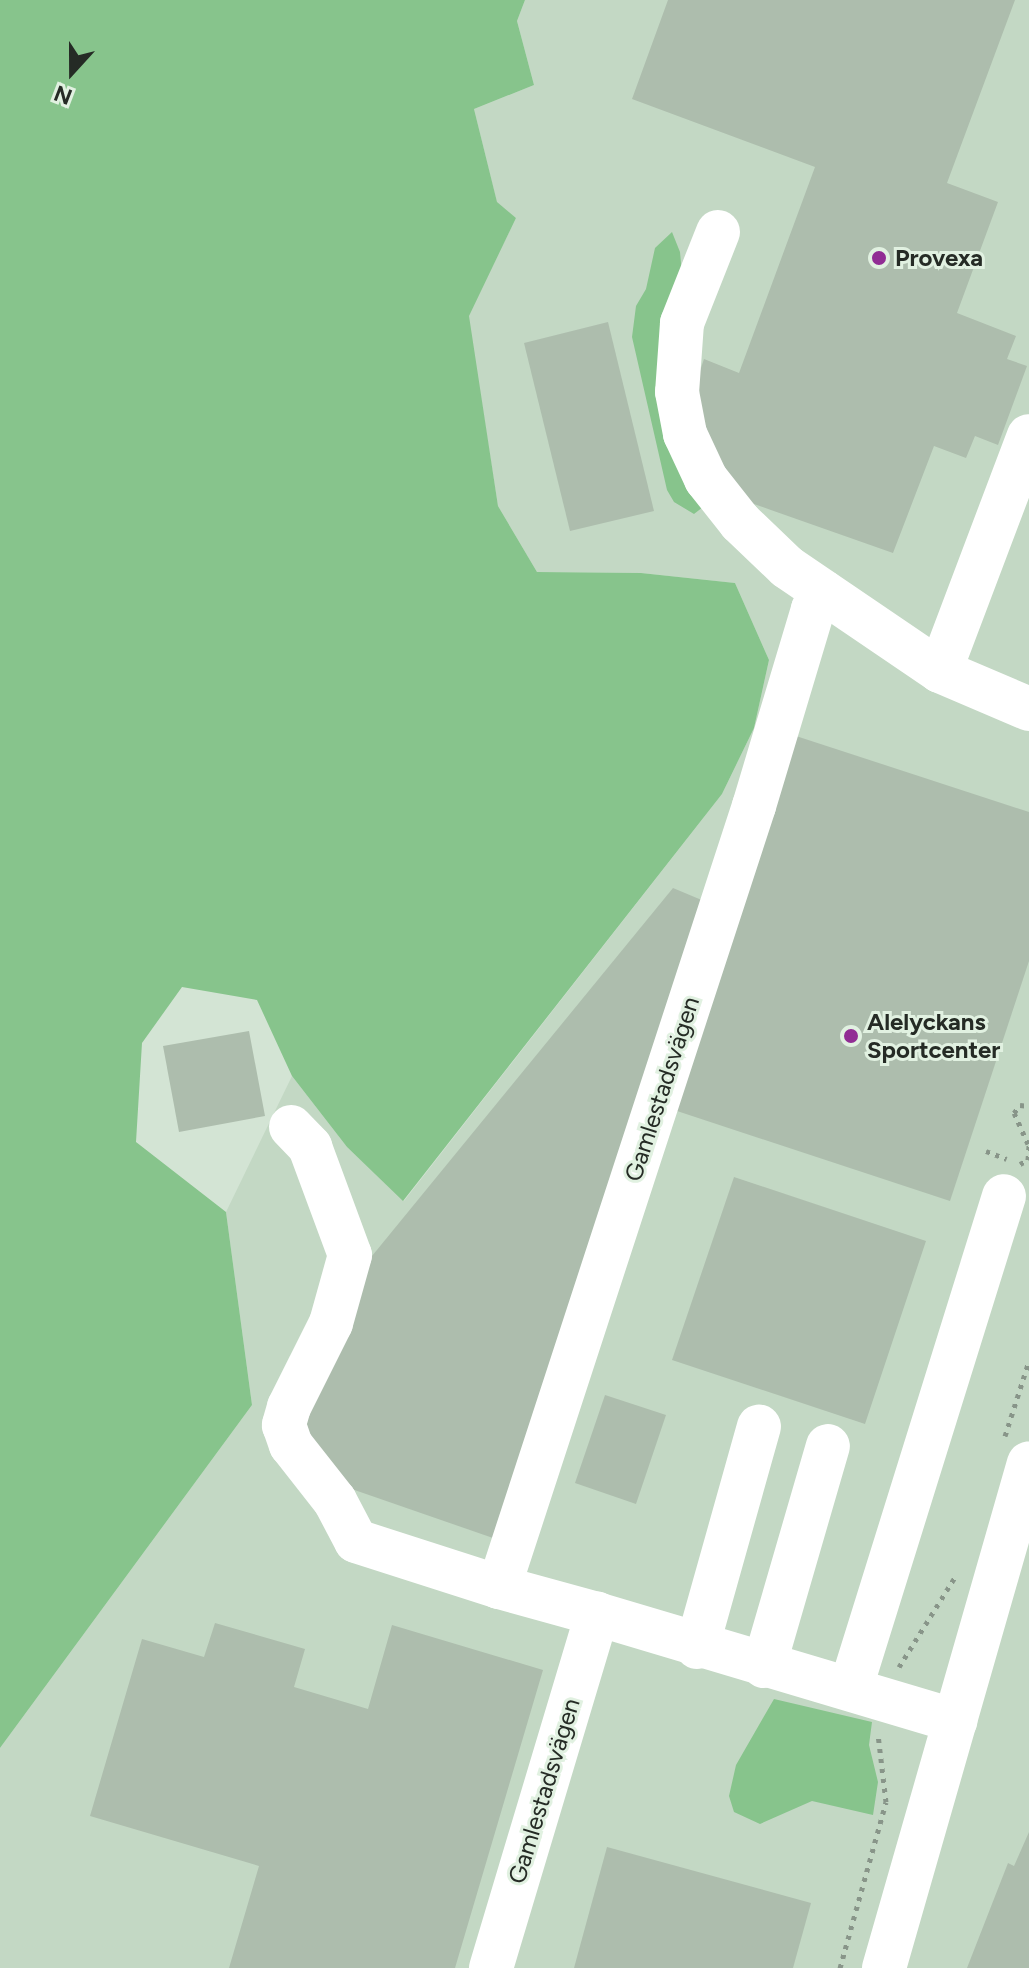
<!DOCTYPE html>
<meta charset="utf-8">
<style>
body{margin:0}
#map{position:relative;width:1029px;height:1968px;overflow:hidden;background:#d3e4d4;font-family:Figtree,sans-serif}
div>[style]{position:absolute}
.built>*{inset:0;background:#c3d8c4}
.green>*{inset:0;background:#87c48c}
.building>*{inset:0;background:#adbdad}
.path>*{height:5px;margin-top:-2.5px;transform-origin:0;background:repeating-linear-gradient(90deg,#889589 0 4px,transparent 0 10px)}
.minor>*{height:44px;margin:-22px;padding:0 22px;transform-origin:22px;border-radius:22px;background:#fff}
.dots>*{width:22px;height:22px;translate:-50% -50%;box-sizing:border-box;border:4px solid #e1f1e1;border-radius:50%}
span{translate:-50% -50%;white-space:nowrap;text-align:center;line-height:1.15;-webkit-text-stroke:6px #e1f1e1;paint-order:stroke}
.poi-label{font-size:24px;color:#252b25;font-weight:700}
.left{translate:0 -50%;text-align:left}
.street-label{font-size:24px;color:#252b25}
.north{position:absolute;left:32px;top:32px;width:80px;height:80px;-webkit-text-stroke:6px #e1f1e1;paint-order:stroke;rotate:201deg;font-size:22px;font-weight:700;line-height:32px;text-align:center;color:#252b25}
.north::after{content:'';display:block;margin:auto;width:28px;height:36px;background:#252b25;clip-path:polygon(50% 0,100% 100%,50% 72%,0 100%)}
</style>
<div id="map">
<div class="built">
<div style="clip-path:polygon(525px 0,1029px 0,1029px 1968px,0 1968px,0 1748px,252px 1405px,226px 1212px,292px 1076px,347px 1147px,404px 1201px,722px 794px,754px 728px,769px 660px,735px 583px,641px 573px,537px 572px,498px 506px,468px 316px,516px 218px,497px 203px,474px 109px,534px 85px,517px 21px)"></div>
</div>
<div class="green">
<div style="clip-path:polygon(0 0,525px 0,517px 21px,534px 85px,474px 109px,497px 202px,516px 218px,469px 316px,498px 506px,537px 572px,641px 573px,735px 583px,769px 660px,754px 728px,722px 794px,403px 1201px,347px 1147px,292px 1076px,257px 1000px,182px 987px,142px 1043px,136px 1142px,226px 1212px,252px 1405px,0 1748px)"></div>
<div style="clip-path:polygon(672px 232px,680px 252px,703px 507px,694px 514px,674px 502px,667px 490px,632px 337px,636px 306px,646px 289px,655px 248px)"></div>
<div style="clip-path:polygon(774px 1699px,872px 1722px,869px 1745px,878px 1782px,873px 1815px,812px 1801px,760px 1824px,734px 1812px,729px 1796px,736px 1765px)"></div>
</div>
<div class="building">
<div style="clip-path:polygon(668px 0,1015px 0,947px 183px,998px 202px,957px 313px,1016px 336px,1007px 359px,1027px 366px,998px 445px,975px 436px,966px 458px,934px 446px,893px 553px,734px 497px,700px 432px,695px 386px,704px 359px,739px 373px,815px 167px,632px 99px)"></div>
<div style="clip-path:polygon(608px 322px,654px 511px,570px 531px,524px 343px)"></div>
<div style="clip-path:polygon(796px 736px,1029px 812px,1029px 961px,950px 1201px,674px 1110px)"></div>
<div style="clip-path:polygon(673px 888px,704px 901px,493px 1538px,343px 1486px,300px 1435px,372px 1256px)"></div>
<div style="clip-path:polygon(249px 1031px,265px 1116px,179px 1132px,163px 1046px)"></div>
<div style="clip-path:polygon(734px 1177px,926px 1241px,865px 1424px,672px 1360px)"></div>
<div style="clip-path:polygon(605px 1395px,666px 1415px,636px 1504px,575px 1483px)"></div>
<div style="clip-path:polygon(215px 1623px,305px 1649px,294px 1687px,368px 1709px,392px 1625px,543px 1670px,455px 1968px,229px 1968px,259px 1866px,90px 1816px,142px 1639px,204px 1657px)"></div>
<div style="clip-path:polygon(1029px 1832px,1029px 1968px,967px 1968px,1008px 1863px,1014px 1866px)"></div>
<div style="clip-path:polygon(607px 1847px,811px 1903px,793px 1968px,574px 1968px)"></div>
</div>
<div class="path">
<div style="left:1028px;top:1144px;width:34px;rotate:-114deg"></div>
<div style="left:1014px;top:1113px;width:10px;rotate:-53deg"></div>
<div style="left:1020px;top:1105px;width:9px;rotate:6deg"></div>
<div style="left:986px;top:1151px;width:22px;rotate:21deg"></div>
<div style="left:1020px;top:1164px;width:9px;rotate:-27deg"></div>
<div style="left:1028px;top:1160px;width:16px;rotate:-86deg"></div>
<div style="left:1005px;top:1436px;width:79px;rotate:-72.3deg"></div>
<div style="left:899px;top:1667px;width:106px;rotate:-58.1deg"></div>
<div style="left:840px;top:1968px;width:172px;rotate:-74.5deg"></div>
<div style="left:886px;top:1802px;width:68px;rotate:-96.7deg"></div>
</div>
<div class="minor">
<div style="left:718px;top:232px;width:98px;rotate:111.6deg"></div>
<div style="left:682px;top:323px;width:69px;rotate:94.1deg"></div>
<div style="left:677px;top:392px;width:43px;rotate:79.2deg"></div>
<div style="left:685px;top:434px;width:50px;rotate:65deg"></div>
<div style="left:706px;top:479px;width:55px;rotate:51.7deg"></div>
<div style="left:740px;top:522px;width:65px;rotate:43.8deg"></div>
<div style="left:787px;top:567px;width:185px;rotate:34.2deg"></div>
<div style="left:940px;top:671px;width:97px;rotate:23.1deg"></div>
<div style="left:940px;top:671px;width:251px;rotate:-69.3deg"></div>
<div style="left:291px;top:1127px;width:28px;rotate:46deg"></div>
<div style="left:310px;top:1147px;width:115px;rotate:69.7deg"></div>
<div style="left:350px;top:1255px;width:71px;rotate:105.6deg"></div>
<div style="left:331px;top:1323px;width:94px;rotate:116.6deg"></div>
<div style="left:289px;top:1407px;width:19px;rotate:106deg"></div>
<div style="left:284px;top:1425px;width:21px;rotate:71deg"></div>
<div style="left:291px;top:1445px;width:71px;rotate:51.8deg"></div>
<div style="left:335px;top:1501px;width:45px;rotate:62.3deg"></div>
<div style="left:356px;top:1541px;width:150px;rotate:17.8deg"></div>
<div style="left:597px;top:1614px;width:102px;rotate:-164.6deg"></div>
<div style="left:499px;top:1587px;width:822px;rotate:-71.92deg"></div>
<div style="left:754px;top:806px;width:206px;rotate:-73.3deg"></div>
<div style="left:813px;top:609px;width:20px;rotate:-57deg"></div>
<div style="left:697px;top:1647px;width:229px;rotate:-74.3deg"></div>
<div style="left:764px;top:1666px;width:229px;rotate:-73.8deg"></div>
<div style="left:851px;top:1687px;width:514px;rotate:-72.69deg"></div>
<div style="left:491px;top:1968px;width:370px;rotate:-73.3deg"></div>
<div style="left:597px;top:1614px;width:374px;rotate:16.6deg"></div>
<div style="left:884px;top:1968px;width:525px;rotate:-73.98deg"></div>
</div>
<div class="dots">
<div style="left:879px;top:258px;background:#912d94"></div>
<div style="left:851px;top:1036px;background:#912d94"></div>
</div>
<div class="poi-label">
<span class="left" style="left:895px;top:258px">Provexa</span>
<span class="left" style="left:867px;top:1036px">Alelyckans<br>Sportcenter</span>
</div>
<div class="street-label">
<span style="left:662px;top:1089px;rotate:-72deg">Gamlestadsvägen</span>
<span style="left:544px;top:1791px;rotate:-73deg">Gamlestadsvägen</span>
</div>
<div class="north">N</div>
</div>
